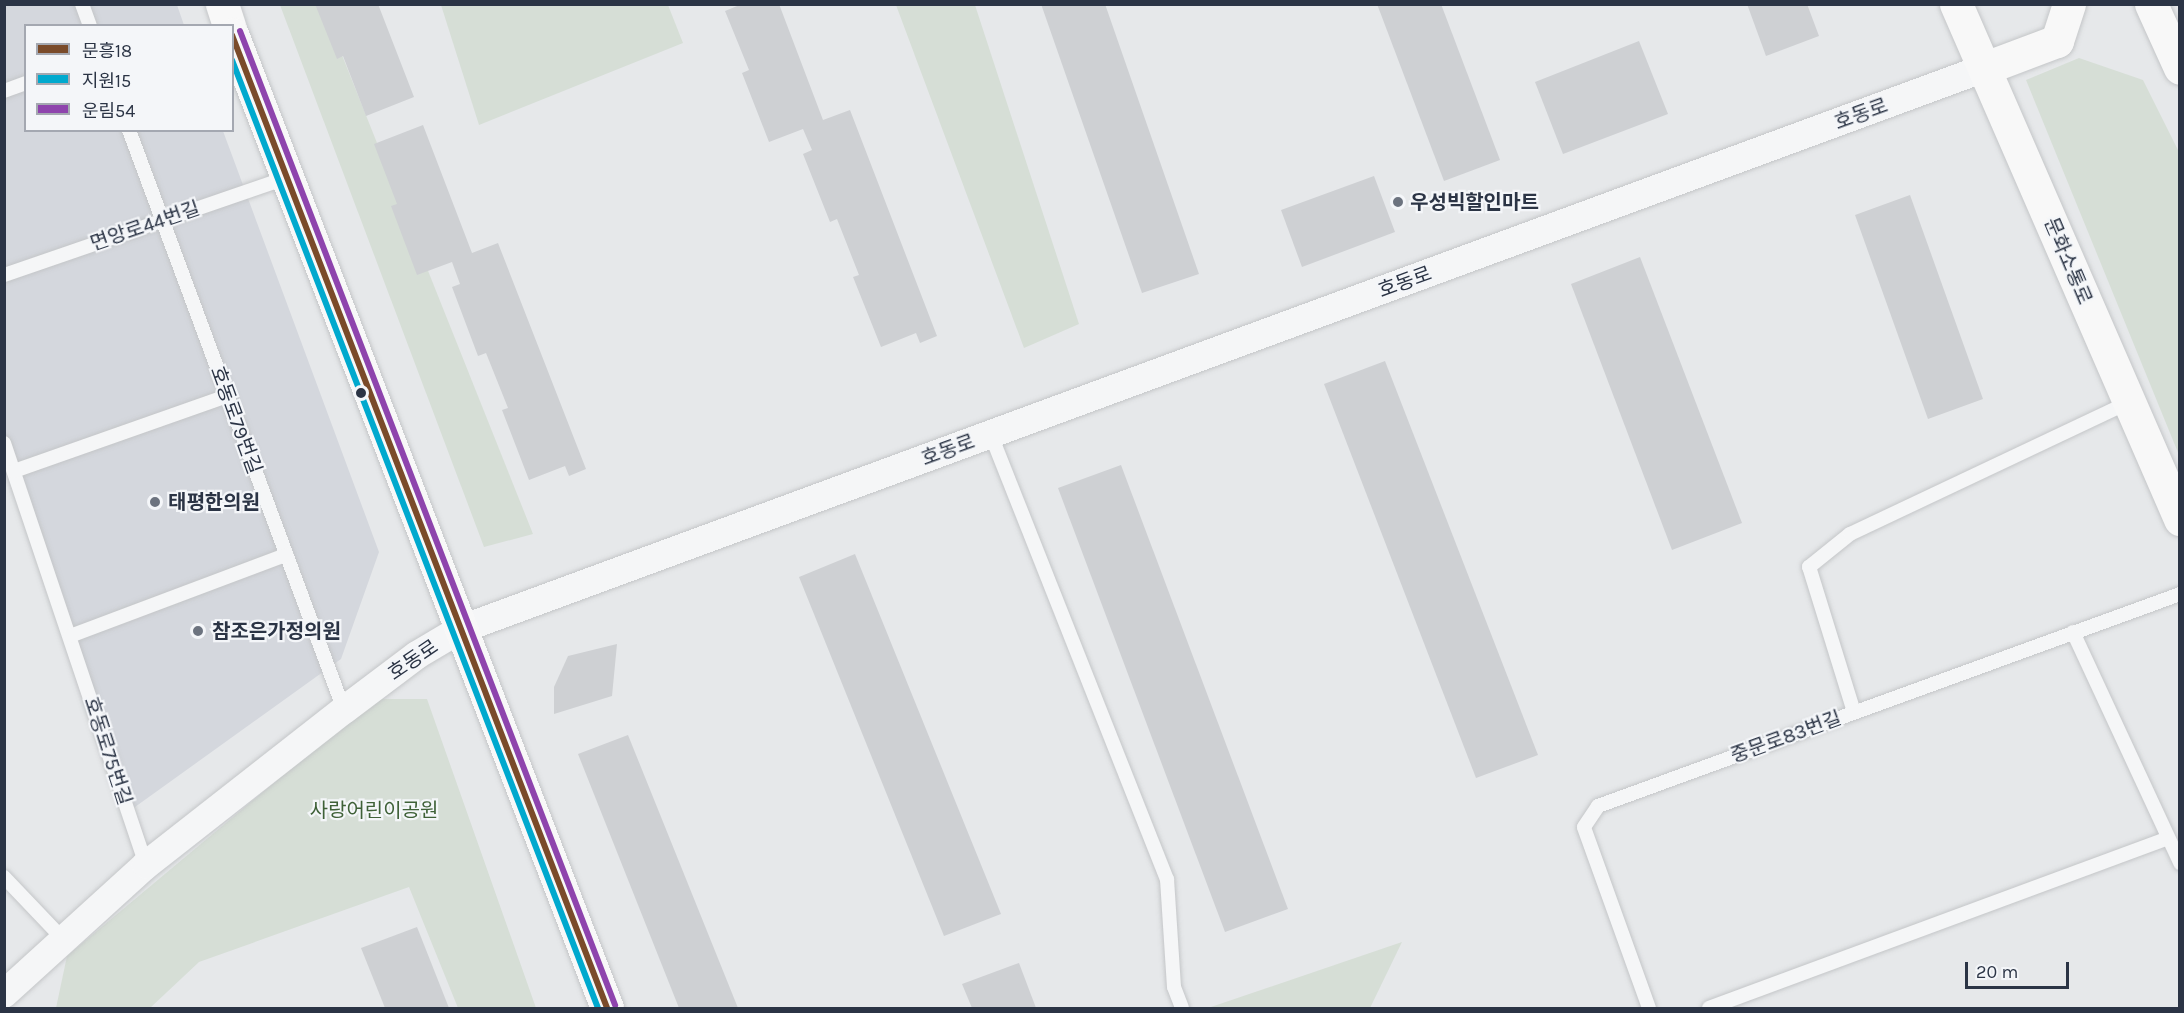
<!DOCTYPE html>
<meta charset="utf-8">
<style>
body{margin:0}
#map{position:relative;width:2184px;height:1013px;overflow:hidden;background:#e6e8ea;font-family:Karla,"Noto Sans KR",sans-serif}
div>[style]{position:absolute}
.built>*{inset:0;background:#d4d7dd}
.green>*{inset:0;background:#d6ded6}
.building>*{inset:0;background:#ced0d3}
.roads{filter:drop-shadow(0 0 2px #c4c6c8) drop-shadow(0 0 2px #c4c6c8)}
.lane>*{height:14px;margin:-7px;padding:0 7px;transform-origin:7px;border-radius:7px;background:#f5f6f7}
.street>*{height:28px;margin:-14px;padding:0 14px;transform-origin:14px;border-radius:14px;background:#f5f6f7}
.secondary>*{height:33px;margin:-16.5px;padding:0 16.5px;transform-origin:16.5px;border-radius:16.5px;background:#f8f8f8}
.highway>*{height:33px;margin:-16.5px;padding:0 16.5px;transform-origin:16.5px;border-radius:16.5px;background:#f8f8f8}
.bus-1>*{height:6px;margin:-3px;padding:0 3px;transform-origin:3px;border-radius:3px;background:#7a4b2a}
.bus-2>*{height:6px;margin:-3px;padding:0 3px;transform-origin:3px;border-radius:3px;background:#00a9ce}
.bus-3>*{height:6px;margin:-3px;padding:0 3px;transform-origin:3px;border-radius:3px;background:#8e44ad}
.dots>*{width:16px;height:16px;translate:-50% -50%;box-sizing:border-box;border:3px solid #f4f6f9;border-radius:50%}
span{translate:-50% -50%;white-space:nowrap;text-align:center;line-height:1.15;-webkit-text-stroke:4.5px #f4f6f9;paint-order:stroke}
.street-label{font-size:20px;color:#2b3445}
.poi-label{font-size:20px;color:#2b3445;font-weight:700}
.left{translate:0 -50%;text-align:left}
.park-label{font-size:20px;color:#3f6138}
.frame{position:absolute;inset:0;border:6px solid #2b3445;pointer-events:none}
.legend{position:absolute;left:24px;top:24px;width:210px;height:108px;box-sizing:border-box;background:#f4f6f9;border:2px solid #a4a8b1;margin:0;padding:8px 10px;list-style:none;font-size:18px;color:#2b3445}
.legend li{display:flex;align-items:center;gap:12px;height:30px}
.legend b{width:30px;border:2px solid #a4a8b1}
.scale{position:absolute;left:1965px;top:962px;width:104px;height:27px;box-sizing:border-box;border:3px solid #2b3445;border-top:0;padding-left:8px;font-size:18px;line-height:21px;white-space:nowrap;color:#2b3445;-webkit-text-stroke:4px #f4f6f9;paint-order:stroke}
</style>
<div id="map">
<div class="built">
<div style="clip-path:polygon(4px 5px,177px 5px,184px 25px,26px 26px,26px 130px,223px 131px,379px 552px,341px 659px,128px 812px,5px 447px)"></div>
</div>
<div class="green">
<div style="clip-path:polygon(280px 5px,322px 5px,533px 534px,484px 547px)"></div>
<div style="clip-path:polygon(441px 5px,668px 5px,683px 43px,479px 125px)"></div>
<div style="clip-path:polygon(896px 5px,975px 5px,1079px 324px,1024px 348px)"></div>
<div style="clip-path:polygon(2079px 58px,2143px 80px,2179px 152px,2179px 455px,2026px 80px)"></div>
<div style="clip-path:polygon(374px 699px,427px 699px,536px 1008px,458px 1008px,409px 887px,199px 962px,150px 1008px,56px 1008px,67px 956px)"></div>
<div style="clip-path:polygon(1402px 942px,1370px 1008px,1208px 1008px)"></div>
</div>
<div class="building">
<div style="clip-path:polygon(315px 4px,378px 4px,414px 97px,366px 116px,343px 56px,337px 59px)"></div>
<div style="clip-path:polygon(742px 4px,779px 4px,823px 120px,850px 110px,937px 336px,920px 343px,916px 333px,881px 347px,853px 277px,859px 275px,837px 219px,830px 222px,803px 154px,812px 150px,803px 129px,769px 142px,742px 73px,749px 70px,725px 11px)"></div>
<div style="clip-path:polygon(1041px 4px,1105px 4px,1199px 274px,1142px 293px)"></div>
<div style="clip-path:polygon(1377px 4px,1441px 4px,1500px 160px,1444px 181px)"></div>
<div style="clip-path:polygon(1747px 4px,1807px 4px,1819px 36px,1766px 56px)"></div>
<div style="clip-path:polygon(1639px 41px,1668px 114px,1563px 154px,1535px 82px)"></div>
<div style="clip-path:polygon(423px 125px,472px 253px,498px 243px,586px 469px,569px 476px,565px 466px,529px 480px,502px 410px,508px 408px,486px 353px,478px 356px,452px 287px,460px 284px,452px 262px,417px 275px,391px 206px,397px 204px,374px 144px)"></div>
<div style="clip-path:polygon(1374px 176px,1395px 232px,1302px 267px,1281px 210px)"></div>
<div style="clip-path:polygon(1910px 195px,1983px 399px,1928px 419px,1855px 215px)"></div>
<div style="clip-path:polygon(1640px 257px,1742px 523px,1672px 550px,1571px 284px)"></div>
<div style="clip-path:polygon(1385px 361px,1538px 755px,1476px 778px,1324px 384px)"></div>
<div style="clip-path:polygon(1121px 465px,1288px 909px,1225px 932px,1058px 488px)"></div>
<div style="clip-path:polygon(855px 554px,1001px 914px,944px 936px,799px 577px)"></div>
<div style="clip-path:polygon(617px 644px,612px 696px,554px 714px,554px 687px,568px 656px)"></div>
<div style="clip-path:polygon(628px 735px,738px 1008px,679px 1008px,578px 754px)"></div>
<div style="clip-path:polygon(417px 927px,449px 1008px,385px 1008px,361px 948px)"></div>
<div style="clip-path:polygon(1019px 963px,1036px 1008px,972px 1008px,962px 984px)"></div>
</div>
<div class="roads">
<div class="lane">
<div style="left:82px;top:4px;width:23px;rotate:70deg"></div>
<div style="left:4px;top:91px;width:23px;rotate:-20deg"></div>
<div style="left:129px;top:130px;width:619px;rotate:69.66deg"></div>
<div style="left:4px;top:275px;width:297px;rotate:-19deg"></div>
<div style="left:991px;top:435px;width:478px;rotate:68.4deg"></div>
<div style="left:1167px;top:879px;width:108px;rotate:86.3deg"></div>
<div style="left:1174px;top:987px;width:22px;rotate:69deg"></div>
<div style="left:4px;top:443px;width:445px;rotate:71.4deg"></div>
<div style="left:14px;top:471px;width:226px;rotate:-19.4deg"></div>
<div style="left:2073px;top:632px;width:255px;rotate:65.1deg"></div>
<div style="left:70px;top:636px;width:231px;rotate:-20.6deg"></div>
<div style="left:1854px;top:712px;width:152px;rotate:-107.2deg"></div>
<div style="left:1809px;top:567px;width:53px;rotate:-38.8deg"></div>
<div style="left:1850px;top:534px;width:309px;rotate:-25.3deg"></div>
<div style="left:4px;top:877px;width:87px;rotate:46.4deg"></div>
<div style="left:1649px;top:1008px;width:192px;rotate:-109.8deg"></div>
<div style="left:1584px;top:827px;width:25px;rotate:-56deg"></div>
<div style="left:1598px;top:806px;width:619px;rotate:-20.01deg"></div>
<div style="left:1709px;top:1008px;width:488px;rotate:-20.3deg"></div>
</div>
<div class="street">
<div style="left:4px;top:994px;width:192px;rotate:-42.3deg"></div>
<div style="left:146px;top:865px;width:251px;rotate:-38.1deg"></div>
<div style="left:344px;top:710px;width:91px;rotate:-37deg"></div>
<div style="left:417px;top:655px;width:49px;rotate:-30.8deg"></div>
<div style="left:459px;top:630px;width:1626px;rotate:-20.22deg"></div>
</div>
<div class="secondary">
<div style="left:222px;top:4px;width:23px;rotate:72deg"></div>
<div style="left:1956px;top:4px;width:562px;rotate:66.49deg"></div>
<div style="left:232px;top:34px;width:1044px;rotate:68.94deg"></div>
<div style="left:1985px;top:68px;width:77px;rotate:-20.6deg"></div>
<div style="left:2057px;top:41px;width:39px;rotate:-72deg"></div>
</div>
<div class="highway">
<div style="left:2151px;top:4px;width:70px;rotate:65.6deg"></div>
</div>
</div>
<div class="bus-1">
<div style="left:232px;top:35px;width:1043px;rotate:68.92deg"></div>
</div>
<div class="bus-2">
<div style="left:232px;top:60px;width:1016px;rotate:68.89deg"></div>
</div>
<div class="bus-3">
<div style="left:240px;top:31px;width:1044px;rotate:68.94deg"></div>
</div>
<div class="dots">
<div style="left:1398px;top:202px;background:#6c737f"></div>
<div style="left:361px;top:393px;background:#2b3445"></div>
<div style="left:155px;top:502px;background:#6c737f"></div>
<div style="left:198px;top:631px;background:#6c737f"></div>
</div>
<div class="street-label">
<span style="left:1861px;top:114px;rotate:-20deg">호동로</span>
<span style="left:145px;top:226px;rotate:-19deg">면앙로44번길</span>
<span style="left:2068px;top:261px;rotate:67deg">문화소통로</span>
<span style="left:1405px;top:282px;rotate:-20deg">호동로</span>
<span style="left:236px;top:420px;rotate:70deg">호동로79번길</span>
<span style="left:948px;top:450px;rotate:-20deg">호동로</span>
<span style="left:413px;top:660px;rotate:-34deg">호동로</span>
<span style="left:1786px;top:737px;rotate:-20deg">중문로83번길</span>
<span style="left:108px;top:751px;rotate:72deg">호동로75번길</span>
</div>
<div class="poi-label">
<span class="left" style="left:1410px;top:202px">우성빅할인마트</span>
<span class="left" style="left:168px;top:502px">태평한의원</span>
<span class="left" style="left:212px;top:631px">참조은가정의원</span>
</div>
<div class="park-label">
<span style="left:374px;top:810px">사랑어린이공원</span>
</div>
<div class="frame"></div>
<ul class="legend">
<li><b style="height:8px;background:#7a4b2a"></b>문흥18</li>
<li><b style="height:8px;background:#00a9ce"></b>지원15</li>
<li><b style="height:8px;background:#8e44ad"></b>운림54</li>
</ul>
<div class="scale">20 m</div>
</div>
